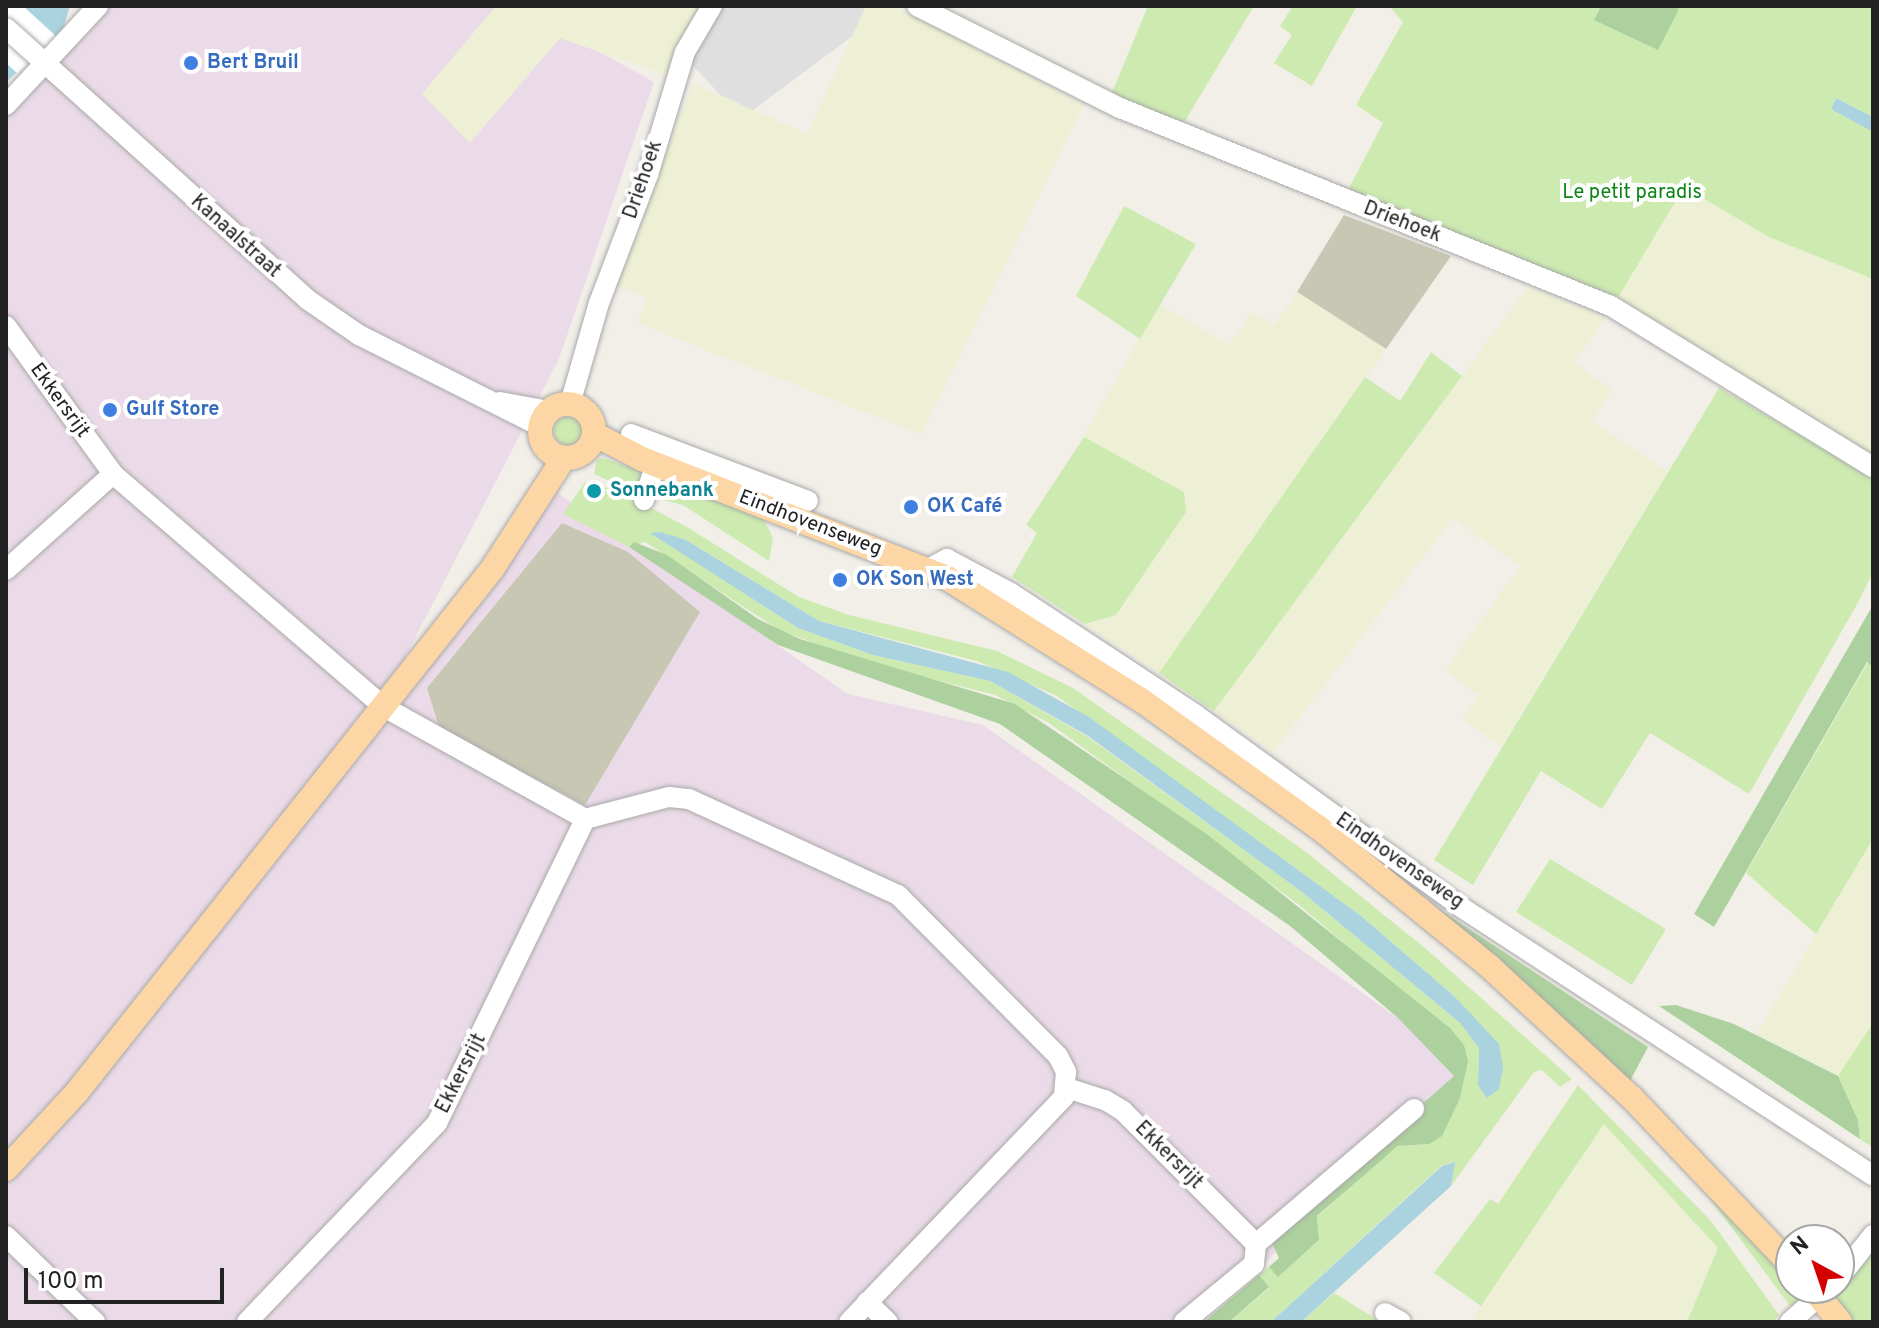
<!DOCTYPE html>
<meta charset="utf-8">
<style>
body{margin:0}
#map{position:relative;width:1879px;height:1328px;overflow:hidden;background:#f2efe9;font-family:Overpass,sans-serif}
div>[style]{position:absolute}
.residential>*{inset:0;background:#e0dfdf}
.industrial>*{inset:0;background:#ebdbe8}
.construction>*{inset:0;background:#c7c7b4}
.farmland>*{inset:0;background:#eef0d5}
.grass>*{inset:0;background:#cdebb0}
.round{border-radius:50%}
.forest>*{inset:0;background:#add19e}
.water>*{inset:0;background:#aad3df}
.pier>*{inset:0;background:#fff}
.roads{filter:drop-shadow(0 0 2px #a9a9a9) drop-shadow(0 0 2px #a9a9a9)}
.minor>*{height:20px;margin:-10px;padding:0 10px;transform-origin:10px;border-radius:10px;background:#fff}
.major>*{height:24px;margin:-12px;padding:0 12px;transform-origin:12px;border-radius:12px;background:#fcd6a4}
.major>.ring{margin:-12px;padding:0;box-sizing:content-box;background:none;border:24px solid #fcd6a4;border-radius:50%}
.dots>*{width:22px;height:22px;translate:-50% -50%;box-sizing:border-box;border:4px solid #fff;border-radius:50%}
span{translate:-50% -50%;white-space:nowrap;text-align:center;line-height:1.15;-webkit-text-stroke:8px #fff;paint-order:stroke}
.shop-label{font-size:20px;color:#366cbe;font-weight:700}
.left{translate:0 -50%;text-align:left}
.street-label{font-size:20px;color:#222}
.park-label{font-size:20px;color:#0c8416}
.culture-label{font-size:20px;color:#0d838f;font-weight:700}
.frame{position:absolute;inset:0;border:8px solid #222;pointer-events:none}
.north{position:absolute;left:1775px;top:1224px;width:80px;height:80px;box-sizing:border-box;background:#fff;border:2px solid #a7a7a7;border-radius:50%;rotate:320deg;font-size:22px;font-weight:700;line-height:32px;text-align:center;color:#222}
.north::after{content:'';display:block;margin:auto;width:28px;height:36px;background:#d40000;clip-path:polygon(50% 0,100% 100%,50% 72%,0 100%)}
.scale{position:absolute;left:24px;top:1268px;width:200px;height:36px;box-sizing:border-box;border:4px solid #222;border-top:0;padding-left:10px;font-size:24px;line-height:28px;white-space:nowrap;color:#222;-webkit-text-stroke:6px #fff;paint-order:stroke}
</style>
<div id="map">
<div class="residential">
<div style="clip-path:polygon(637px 6px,893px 6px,742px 118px)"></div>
</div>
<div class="industrial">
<div style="clip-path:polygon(108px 6px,516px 6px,654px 82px,559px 359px,379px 708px,552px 489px,848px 694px,983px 725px,1470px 1069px,1202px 1322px,6px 1322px,6px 110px)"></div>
</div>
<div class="construction">
<div style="clip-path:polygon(1344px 215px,1451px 256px,1386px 349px,1297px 292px)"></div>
<div style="clip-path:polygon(562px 523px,628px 552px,700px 612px,585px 805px,439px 727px,427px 688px)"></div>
</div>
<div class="farmland">
<div style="clip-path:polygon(496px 6px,701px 6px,670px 77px,560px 38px,470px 143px,422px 94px)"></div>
<div style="clip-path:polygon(866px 6px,895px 6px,1084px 105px,921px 434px,637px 323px,647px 299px,616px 284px,693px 83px,807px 134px)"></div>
<div style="clip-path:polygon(1684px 186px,1769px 237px,1873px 279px,1873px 458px,1616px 301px)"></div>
<div style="clip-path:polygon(1528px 287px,1606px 318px,1574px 361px,1612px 390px,1592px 421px,1668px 472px,1501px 747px,1462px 718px,1479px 697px,1445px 670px,1520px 567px,1453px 518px,1273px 752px,1214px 711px)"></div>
<div style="clip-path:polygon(1297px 292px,1386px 349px,1159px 673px,1085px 624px,1116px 615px,1184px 492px,1084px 437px,1159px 304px,1229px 345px,1252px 312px,1275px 325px)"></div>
<div style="clip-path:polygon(1873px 839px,1873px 1023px,1838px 1076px,1756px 1035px)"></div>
<div style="clip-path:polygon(1604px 1123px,1718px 1248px,1687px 1322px,1471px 1322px)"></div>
</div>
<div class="grass">
<div style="clip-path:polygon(1148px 6px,1254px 6px,1182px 126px,1111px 95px)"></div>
<div style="clip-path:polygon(1293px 6px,1357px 6px,1312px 86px,1274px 63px,1292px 35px,1280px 26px)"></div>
<div style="clip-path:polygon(1389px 6px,1601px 6px,1594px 20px,1679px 8px,1674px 6px,1873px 6px,1873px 117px,1836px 98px,1831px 108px,1873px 132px,1873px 279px,1769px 237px,1684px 187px,1616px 301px,1346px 194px,1383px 123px,1356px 105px,1403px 22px)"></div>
<div style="clip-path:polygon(1124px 206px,1196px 244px,1140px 339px,1076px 296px)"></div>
<div style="clip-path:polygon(1431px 352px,1462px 376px,1214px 711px,1159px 673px,1365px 377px,1400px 401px)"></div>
<div style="clip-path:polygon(1719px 388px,1873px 477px,1873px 572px,1860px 599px,1749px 794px,1650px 733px,1602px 809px,1541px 771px,1473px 885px,1434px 860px)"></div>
<div class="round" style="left:554px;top:417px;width:28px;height:28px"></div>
<div style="clip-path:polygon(1084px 437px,1184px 492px,1186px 512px,1116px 615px,1085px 624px,1012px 577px,1037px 533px,1026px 525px)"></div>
<div style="clip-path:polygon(604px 458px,760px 512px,773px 538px,769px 561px,683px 505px,638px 494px,594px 474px,597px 459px)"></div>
<div style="clip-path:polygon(evenodd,585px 482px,617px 490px,687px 527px,799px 597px,849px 615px,997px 651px,1073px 688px,1302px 849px,1425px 948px,1572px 1079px,1560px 1087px,1542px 1070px,1534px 1072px,1451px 1186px,1454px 1162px,1441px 1166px,1271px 1322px,1229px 1322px,1269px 1288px,1259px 1275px,1269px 1267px,1279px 1276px,1319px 1240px,1317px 1217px,1397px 1146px,1429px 1144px,1460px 1098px,1464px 1045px,1298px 904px,1049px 723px,995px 695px,862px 661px,779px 630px,645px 542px,629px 547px,563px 514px,585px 482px,651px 533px,686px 540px,819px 621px,977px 661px,1057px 696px,1361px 916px,1454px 996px,1499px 1089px,1478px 1085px,1479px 1048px,1460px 1023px,1302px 892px,1088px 737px,990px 681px,873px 655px,798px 628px,651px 533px)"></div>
<div style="clip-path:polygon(1868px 662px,1873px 667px,1873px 839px,1816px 934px,1746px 873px)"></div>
<div style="clip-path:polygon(1550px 859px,1666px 929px,1632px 985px,1516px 912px)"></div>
<div style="clip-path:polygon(1873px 1023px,1873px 1148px,1860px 1139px,1858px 1120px,1838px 1076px)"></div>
<div style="clip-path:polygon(1578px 1085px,1711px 1221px,1779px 1315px,1773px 1322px,1687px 1322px,1718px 1248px,1604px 1124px,1481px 1306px,1434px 1273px,1490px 1199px,1498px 1204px)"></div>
<div style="clip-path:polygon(1699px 1184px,1791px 1276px,1791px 1288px,1802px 1288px,1811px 1298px,1796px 1309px,1790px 1306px)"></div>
<div style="clip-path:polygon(1873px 1241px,1873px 1322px,1852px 1322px,1830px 1294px)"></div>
<div style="clip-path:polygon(1334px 1293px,1381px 1322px,1301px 1322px)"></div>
</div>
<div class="forest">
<div style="clip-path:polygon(1601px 6px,1674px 6px,1679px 9px,1658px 50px,1594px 20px)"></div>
<div style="clip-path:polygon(634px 542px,667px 555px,758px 619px,800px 639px,1015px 704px,1208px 835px,1450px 1028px,1464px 1045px,1468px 1061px,1460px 1098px,1442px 1136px,1429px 1144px,1397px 1146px,1383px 1159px,1317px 1216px,1319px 1240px,1278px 1277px,1269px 1267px,1279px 1258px,1270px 1239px,1454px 1076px,1398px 1018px,1290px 926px,1000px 724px,778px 645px,629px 547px)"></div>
<div style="clip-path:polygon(1873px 605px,1873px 667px,1867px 662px,1714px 927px,1694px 914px)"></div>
<div style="clip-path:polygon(1425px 900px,1648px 1047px,1630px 1081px)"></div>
<div style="clip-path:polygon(1676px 1005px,1734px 1024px,1838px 1076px,1858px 1120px,1860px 1139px,1659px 1006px)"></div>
<div style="clip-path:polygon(1259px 1275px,1269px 1287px,1229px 1322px,1204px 1322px)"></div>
</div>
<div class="water">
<div style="clip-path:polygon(6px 6px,70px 6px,63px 29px,6px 82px)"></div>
<div style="clip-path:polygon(1836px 98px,1873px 117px,1873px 132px,1831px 109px)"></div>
<div style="clip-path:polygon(660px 532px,686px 540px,819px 621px,1008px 672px,1089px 717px,1361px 916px,1454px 996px,1499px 1044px,1503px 1068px,1499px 1089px,1487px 1098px,1478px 1085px,1479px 1048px,1460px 1023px,1302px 892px,1088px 736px,990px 681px,873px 655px,798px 628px,650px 533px)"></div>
<div style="clip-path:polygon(1455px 1162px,1451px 1186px,1301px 1322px,1271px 1322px,1442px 1166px)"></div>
</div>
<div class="pier">
<div style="clip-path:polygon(6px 6px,23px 6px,57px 37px,17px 73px,6px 63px)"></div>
</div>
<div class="roads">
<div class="minor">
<div style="left:917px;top:6px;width:227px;rotate:26.7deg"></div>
<div style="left:1120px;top:108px;width:529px;rotate:21.96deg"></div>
<div style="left:1611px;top:306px;width:308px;rotate:31.6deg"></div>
<div style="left:6px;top:28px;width:406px;rotate:42deg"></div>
<div style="left:308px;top:300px;width:62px;rotate:34.5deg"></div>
<div style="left:359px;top:335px;width:203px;rotate:26.7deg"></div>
<div style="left:6px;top:105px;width:135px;rotate:-47.1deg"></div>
<div style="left:6px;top:326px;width:183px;rotate:54.1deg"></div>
<div style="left:113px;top:474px;width:357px;rotate:40.7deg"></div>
<div style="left:384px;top:707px;width:230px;rotate:29.1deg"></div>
<div style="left:585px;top:819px;width:87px;rotate:-14.7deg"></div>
<div style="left:669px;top:797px;width:20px;rotate:6deg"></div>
<div style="left:689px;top:799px;width:230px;rotate:24.7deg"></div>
<div style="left:898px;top:895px;width:227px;rotate:45.2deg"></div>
<div style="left:1058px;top:1056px;width:18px;rotate:63deg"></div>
<div style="left:1066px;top:1072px;width:25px;rotate:95deg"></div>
<div style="left:1064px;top:1097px;width:311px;rotate:133.7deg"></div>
<div style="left:500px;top:402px;width:50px;rotate:10.4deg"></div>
<div style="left:570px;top:404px;width:105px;rotate:-74deg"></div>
<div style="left:599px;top:303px;width:137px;rotate:-69.1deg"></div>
<div style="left:648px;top:175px;width:128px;rotate:-73.3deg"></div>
<div style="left:685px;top:52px;width:53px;rotate:-59.6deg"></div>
<div style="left:631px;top:434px;width:189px;rotate:20.7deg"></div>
<div style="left:644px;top:500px;width:38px;rotate:-72deg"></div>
<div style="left:6px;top:570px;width:144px;rotate:-41.9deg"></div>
<div style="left:926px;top:570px;width:24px;rotate:-28deg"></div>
<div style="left:947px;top:559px;width:72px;rotate:28deg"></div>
<div style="left:1011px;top:593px;width:222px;rotate:33.4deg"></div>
<div style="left:1196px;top:715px;width:327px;rotate:35.9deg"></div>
<div style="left:1461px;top:907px;width:492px;rotate:33.1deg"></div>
<div style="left:1067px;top:1088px;width:40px;rotate:18deg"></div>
<div style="left:1105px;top:1100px;width:21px;rotate:31deg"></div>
<div style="left:1123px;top:1111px;width:188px;rotate:45deg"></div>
<div style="left:1256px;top:1244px;width:20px;rotate:96deg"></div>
<div style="left:1254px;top:1264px;width:91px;rotate:140.4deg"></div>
<div style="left:6px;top:1236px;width:124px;rotate:44deg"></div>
<div style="left:1256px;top:1244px;width:208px;rotate:-40.5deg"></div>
<div style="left:1839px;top:1278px;width:55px;rotate:-51.7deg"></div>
<div style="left:867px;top:1302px;width:29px;rotate:44deg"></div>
<div style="left:1385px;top:1313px;width:18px;rotate:29deg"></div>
<div style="left:247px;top:1322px;width:275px;rotate:-46.3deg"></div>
<div style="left:437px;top:1123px;width:338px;rotate:-64deg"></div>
<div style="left:1790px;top:1322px;width:51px;rotate:-41.8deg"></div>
</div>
<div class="major">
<div class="ring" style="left:540px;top:404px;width:30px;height:30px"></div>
<div style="left:594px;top:434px;width:54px;rotate:27.5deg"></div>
<div style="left:642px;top:459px;width:327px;rotate:21.3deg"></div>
<div style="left:947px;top:578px;width:229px;rotate:32.2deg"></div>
<div style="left:1141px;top:700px;width:218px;rotate:35.7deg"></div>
<div style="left:1318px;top:827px;width:222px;rotate:39.1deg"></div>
<div style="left:1490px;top:967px;width:193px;rotate:42.7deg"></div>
<div style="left:1632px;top:1098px;width:231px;rotate:46.4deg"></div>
<div style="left:6px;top:1169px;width:105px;rotate:-47.3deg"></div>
<div style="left:77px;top:1092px;width:669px;rotate:-51.55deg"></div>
<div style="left:493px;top:568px;width:131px;rotate:-57.2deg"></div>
<div style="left:1812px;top:1288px;width:44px;rotate:50.5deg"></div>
</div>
</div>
<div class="dots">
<div style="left:191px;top:63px;background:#3f7fe0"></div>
<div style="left:110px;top:410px;background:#3f7fe0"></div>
<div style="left:594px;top:491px;background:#0f9aa8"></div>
<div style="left:911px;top:507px;background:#3f7fe0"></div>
<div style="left:840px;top:580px;background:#3f7fe0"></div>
</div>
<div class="shop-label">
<span class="left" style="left:207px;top:63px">Bert Bruil</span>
<span class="left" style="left:126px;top:410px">Gulf Store</span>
<span class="left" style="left:927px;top:507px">OK Café</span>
<span class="left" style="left:856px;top:580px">OK Son West</span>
</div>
<div class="street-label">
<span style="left:644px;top:180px;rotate:-71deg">Driehoek</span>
<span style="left:1402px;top:223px;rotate:21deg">Driehoek</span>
<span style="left:235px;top:237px;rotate:42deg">Kanaalstraat</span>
<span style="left:59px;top:401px;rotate:54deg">Ekkersrijt</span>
<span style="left:810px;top:524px;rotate:21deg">Eindhovenseweg</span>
<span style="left:1399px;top:862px;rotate:35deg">Eindhovenseweg</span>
<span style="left:462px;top:1074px;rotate:-63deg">Ekkersrijt</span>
<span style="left:1168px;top:1156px;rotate:45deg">Ekkersrijt</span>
</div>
<div class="park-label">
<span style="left:1632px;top:193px">Le petit paradis</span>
</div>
<div class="culture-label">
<span class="left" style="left:610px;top:491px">Sonnebank</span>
</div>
<div class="frame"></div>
<div class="north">N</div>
<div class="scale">100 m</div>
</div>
